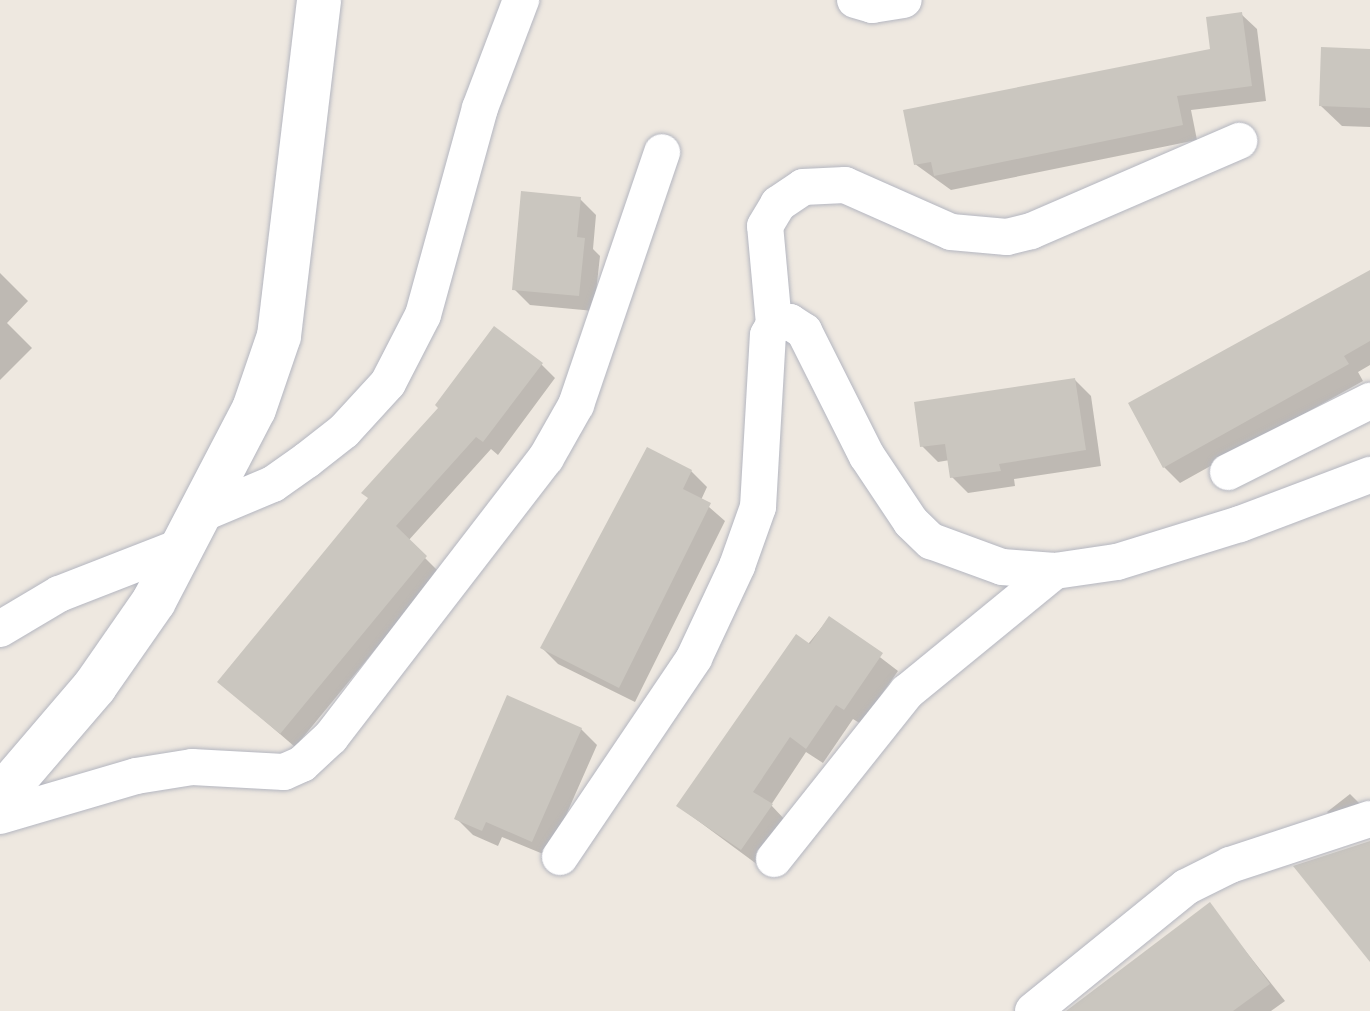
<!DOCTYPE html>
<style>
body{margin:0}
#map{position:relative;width:1370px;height:1011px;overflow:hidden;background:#eee8e0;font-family:"Alegreya Sans",sans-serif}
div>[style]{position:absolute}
.shadow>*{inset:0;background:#0003}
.building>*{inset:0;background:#cac6bf}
.roads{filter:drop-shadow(0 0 2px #b4b6c0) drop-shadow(0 0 2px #b4b6c0)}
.street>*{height:36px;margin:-18px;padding:0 18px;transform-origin:18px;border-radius:18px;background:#fff}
.secondary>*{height:44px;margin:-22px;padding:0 22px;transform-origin:22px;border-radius:22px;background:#fff}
span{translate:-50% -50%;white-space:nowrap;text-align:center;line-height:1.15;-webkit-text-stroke:6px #fff;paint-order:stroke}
</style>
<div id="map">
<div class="shadow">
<div style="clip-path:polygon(1241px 14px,1257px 29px,1266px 101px,1191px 110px,1197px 140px,951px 190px,915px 164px,1212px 50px)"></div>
<div style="clip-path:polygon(1370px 51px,1370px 127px,1342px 126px,1321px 106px)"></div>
<div style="clip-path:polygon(580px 199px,596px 215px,593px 249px,600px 256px,594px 311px,530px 305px,514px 289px)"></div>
<div style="clip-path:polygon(1370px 272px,1370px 365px,1358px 372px,1363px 381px,1180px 483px,1164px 467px)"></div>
<div style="clip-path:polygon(0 273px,28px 301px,7px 323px,32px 348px,0 380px)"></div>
<div style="clip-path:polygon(541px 364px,555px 378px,498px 455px,491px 449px,408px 541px,439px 572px,295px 747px,220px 682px)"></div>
<div style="clip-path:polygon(1075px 380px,1091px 396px,1101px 466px,1014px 479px,1015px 486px,968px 493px,952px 477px,950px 460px,938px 462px,922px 446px)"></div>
<div style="clip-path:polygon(691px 471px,707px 487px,701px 500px,725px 521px,635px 702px,558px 664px,542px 648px)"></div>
<div style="clip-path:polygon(829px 618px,898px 671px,861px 724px,853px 719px,823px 763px,806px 752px,771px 805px,787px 822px,758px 865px,678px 806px)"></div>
<div style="clip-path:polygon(581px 729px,597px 745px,548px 856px,502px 837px,498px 846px,473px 835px,457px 819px)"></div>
<div style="clip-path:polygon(1350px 794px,1366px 810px,1342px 827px,1327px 812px)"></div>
<div style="clip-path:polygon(1209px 905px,1285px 1001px,1271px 1011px,1070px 1011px)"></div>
</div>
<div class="building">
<div style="clip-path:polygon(1242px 12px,1252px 86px,1177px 96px,1183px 125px,934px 176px,931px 162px,914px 165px,903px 110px,1210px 49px,1206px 17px)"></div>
<div style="clip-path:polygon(1321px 47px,1370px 49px,1370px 108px,1319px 106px)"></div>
<div style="clip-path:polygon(521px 191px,581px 197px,577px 237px,585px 238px,579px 296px,512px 290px)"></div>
<div style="clip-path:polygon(1370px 270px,1370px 341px,1344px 356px,1349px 364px,1163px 468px,1128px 403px)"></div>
<div style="clip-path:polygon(494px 326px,543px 363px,483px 442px,476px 437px,396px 526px,427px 556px,280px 734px,217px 682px,368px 498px,361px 493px,438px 408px,435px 405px)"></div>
<div style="clip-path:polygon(1075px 378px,1086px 450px,999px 464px,1001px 471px,950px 478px,945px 444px,920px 447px,914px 402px)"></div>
<div style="clip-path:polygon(647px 447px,692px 470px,683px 489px,711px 503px,619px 688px,540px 648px)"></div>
<div style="clip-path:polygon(829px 616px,883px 653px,844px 710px,836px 705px,806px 749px,790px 737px,753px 792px,773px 804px,741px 850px,676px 806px,796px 634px,810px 644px)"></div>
<div style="clip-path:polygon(507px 695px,582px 728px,532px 842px,486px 822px,482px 831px,454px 819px)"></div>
<div style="clip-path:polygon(1370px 841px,1370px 962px,1293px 866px)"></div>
<div style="clip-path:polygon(1210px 902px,1270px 984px,1233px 1011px,1066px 1011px)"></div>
</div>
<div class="roads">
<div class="street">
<div style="left:855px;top:0;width:18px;rotate:16deg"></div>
<div style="left:872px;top:5px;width:32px;rotate:-9deg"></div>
<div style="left:774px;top:324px;width:98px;rotate:-95.2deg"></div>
<div style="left:765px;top:226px;width:26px;rotate:-59deg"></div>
<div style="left:778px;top:204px;width:30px;rotate:-34deg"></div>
<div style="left:803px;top:187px;width:42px;rotate:-2.7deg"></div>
<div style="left:845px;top:185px;width:116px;rotate:23.9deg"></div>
<div style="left:951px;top:232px;width:56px;rotate:5.1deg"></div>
<div style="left:1007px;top:237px;width:25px;rotate:-14deg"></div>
<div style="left:1031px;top:231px;width:227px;rotate:-23.4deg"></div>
<div style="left:1228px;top:472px;width:159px;rotate:-26.6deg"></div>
<div style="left:204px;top:513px;width:75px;rotate:-22.8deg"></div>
<div style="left:273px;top:484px;width:42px;rotate:-35.2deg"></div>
<div style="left:307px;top:460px;width:47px;rotate:-38.1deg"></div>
<div style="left:344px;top:431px;width:65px;rotate:-47.5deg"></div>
<div style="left:388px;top:383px;width:76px;rotate:-62.8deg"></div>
<div style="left:423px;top:315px;width:215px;rotate:-74.6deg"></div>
<div style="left:480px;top:108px;width:116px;rotate:-69.2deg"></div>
<div style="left:0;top:629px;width:69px;rotate:-30.7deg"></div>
<div style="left:59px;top:594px;width:137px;rotate:-21.3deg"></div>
<div style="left:0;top:816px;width:142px;rotate:-16.4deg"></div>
<div style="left:136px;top:776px;width:57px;rotate:-9.1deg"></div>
<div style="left:192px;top:767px;width:92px;rotate:3.1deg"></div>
<div style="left:284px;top:772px;width:20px;rotate:-24deg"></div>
<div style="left:302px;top:764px;width:40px;rotate:-43deg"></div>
<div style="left:331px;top:737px;width:352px;rotate:-52.4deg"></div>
<div style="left:546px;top:458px;width:61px;rotate:-60.5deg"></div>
<div style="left:576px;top:405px;width:267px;rotate:-71.2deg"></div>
<div style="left:560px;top:857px;width:240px;rotate:-56deg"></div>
<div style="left:694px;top:658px;width:102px;rotate:-64.9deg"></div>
<div style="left:737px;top:566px;width:63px;rotate:-70.4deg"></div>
<div style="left:758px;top:507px;width:172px;rotate:-86.7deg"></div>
<div style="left:768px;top:335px;width:13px;rotate:-61deg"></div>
<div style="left:774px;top:324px;width:16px;rotate:-7deg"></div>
<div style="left:790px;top:322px;width:17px;rotate:33deg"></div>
<div style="left:804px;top:331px;width:140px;rotate:63.3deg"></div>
<div style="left:867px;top:456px;width:79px;rotate:56.3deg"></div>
<div style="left:911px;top:522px;width:28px;rotate:44deg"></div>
<div style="left:931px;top:541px;width:76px;rotate:20.1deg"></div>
<div style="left:1002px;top:567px;width:53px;rotate:4.3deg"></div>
<div style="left:1055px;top:571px;width:63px;rotate:-8.3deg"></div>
<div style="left:1117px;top:562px;width:129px;rotate:-17.2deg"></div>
<div style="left:1240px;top:524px;width:139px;rotate:-20.7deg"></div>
<div style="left:774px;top:859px;width:213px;rotate:-51.5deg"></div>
<div style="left:907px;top:692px;width:191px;rotate:-39.3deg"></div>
<div style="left:1033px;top:1011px;width:197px;rotate:-39deg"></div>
<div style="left:1186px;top:887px;width:49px;rotate:-26.6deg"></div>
<div style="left:1230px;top:865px;width:147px;rotate:-18.2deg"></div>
</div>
<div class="secondary">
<div style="left:0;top:797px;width:146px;rotate:-49.4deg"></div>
<div style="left:95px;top:686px;width:103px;rotate:-55.2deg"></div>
<div style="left:154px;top:601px;width:216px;rotate:-62.5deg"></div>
<div style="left:254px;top:409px;width:77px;rotate:-71.1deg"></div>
<div style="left:279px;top:336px;width:338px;rotate:-83.2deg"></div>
</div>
</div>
</div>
